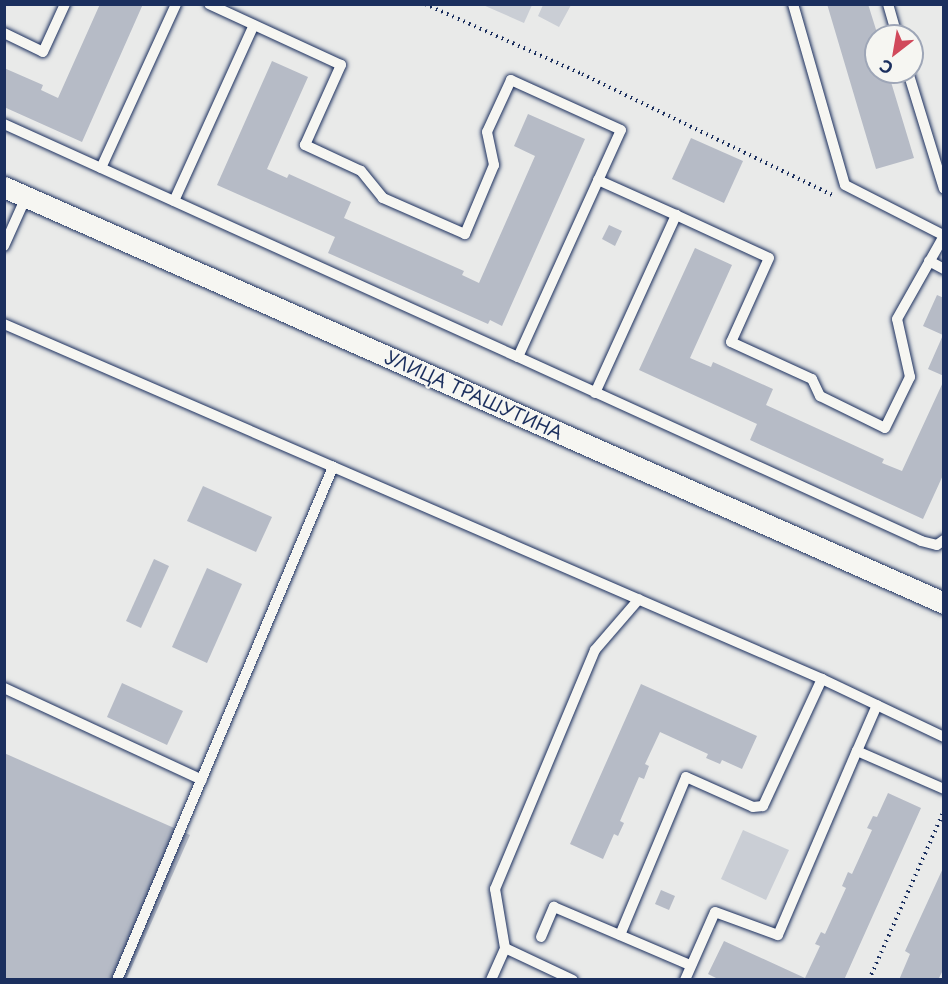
<!DOCTYPE html>
<meta charset="utf-8">
<style>
body{margin:0}
#map{position:relative;width:948px;height:984px;overflow:hidden;background:#e9eae9;font-family:"Playpen Sans",sans-serif}
div>[style]{position:absolute}
.green>*{inset:0;background:#caced5}
.building>*{inset:0;background:#b6bbc6}
.path>*{height:4px;margin-top:-2px;transform-origin:0;background:repeating-linear-gradient(90deg,#1b2f5e 0 1.5px,transparent 0 6px)}
.roads{filter:drop-shadow(0 0 2px #1b2f5e) drop-shadow(0 0 2px #1b2f5e)}
.lane>*{height:10px;margin:-5px;padding:0 5px;transform-origin:5px;border-radius:5px;background:#f6f6f2}
.street>*{height:21px;margin:-10.5px;padding:0 10.5px;transform-origin:10.5px;border-radius:10.5px;background:#f6f6f2}
span{translate:-50% -50%;white-space:nowrap;text-align:center;line-height:1.15;-webkit-text-stroke:4.5px #f6f6f2;paint-order:stroke}
.street-label{font-size:18px;color:#1b2f5e}
.frame{position:absolute;inset:0;border:6px solid #1b2f5e;pointer-events:none}
.north{position:absolute;left:864px;top:24px;width:60px;height:60px;box-sizing:border-box;background:#f6f6f2;border:2px solid #9ea6b7;border-radius:50%;rotate:211deg;font-size:16px;font-weight:700;line-height:24px;text-align:center;color:#1b2f5e}
.north::after{content:'';display:block;margin:auto;width:21px;height:27px;background:#d1495b;clip-path:polygon(50% 0,100% 100%,50% 72%,0 100%)}
</style>
<div id="map">
<div class="green">
<div style="clip-path:polygon(483px 5px,532px 5px,524px 23px)"></div>
<div style="clip-path:polygon(543px 5px,543px 4px,571px 5px,559px 27px,538px 16px)"></div>
<div style="clip-path:polygon(743px 830px,789px 850px,766px 900px,721px 879px)"></div>
</div>
<div class="building">
<div style="clip-path:polygon(100px 4px,143px 4px,82px 142px,4px 107px,4px 68px,43px 85px,41px 90px,58px 98px)"></div>
<div style="clip-path:polygon(827px 4px,868px 4px,878px 36px,876px 72px,888px 72px,914px 158px,876px 169px)"></div>
<div style="clip-path:polygon(272px 61px,308px 77px,267px 169px,287px 178px,289px 174px,351px 202px,344px 218px,464px 271px,462px 275px,479px 283px,535px 156px,514px 146px,528px 114px,585px 139px,502px 326px,490px 320px,488px 324px,328px 253px,335px 237px,217px 185px)"></div>
<div style="clip-path:polygon(691px 138px,743px 161px,724px 203px,672px 179px)"></div>
<div style="clip-path:polygon(609px 225px,622px 231px,615px 246px,602px 239px)"></div>
<div style="clip-path:polygon(695px 248px,732px 265px,690px 358px,711px 367px,713px 362px,773px 389px,766px 405px,884px 459px,882px 463px,902px 471px,944px 380px,944px 473px,923px 519px,750px 440px,757px 424px,639px 370px)"></div>
<div style="clip-path:polygon(937px 295px,944px 298px,944px 376px,928px 369px,943px 335px,923px 326px)"></div>
<div style="clip-path:polygon(203px 486px,272px 517px,256px 552px,187px 521px)"></div>
<div style="clip-path:polygon(154px 559px,169px 566px,141px 628px,126px 621px)"></div>
<div style="clip-path:polygon(207px 568px,242px 584px,207px 663px,172px 647px)"></div>
<div style="clip-path:polygon(122px 683px,183px 711px,167px 745px,107px 717px)"></div>
<div style="clip-path:polygon(641px 684px,757px 736px,742px 769px,722px 760px,720px 764px,706px 758px,708px 754px,660px 732px,645px 764px,649px 766px,644px 779px,639px 777px,620px 821px,624px 823px,618px 836px,614px 834px,603px 859px,570px 844px)"></div>
<div style="clip-path:polygon(4px 753px,190px 835px,126px 980px,4px 980px)"></div>
<div style="clip-path:polygon(888px 793px,921px 808px,844px 980px,720px 980px,708px 974px,724px 941px,805px 978px,820px 946px,815px 944px,821px 932px,825px 934px,846px 888px,842px 886px,848px 872px,852px 874px,872px 830px,867px 828px,873px 816px,877px 817px)"></div>
<div style="clip-path:polygon(944px 866px,944px 968px,938px 980px,899px 980px,910px 954px,905px 951px)"></div>
<div style="clip-path:polygon(661px 890px,675px 896px,669px 910px,655px 904px)"></div>
</div>
<div class="path">
<div style="left:425px;top:4px;width:172px;rotate:24deg"></div>
<div style="left:582px;top:74px;width:280px;rotate:25.8deg"></div>
<div style="left:869px;top:980px;width:185px;rotate:-66.1deg"></div>
</div>
<div class="roads">
<div class="lane">
<div style="left:793px;top:4px;width:188px;rotate:74deg"></div>
<div style="left:845px;top:185px;width:110px;rotate:27deg"></div>
<div style="left:888px;top:4px;width:33px;rotate:74deg"></div>
<div style="left:4px;top:33px;width:43px;rotate:26deg"></div>
<div style="left:43px;top:52px;width:53px;rotate:-65.4deg"></div>
<div style="left:908px;top:72px;width:122px;rotate:72.9deg"></div>
<div style="left:4px;top:124px;width:564px;rotate:24.39deg"></div>
<div style="left:518px;top:357px;width:249px;rotate:-65.6deg"></div>
<div style="left:621px;top:130px;width:121px;rotate:-155.6deg"></div>
<div style="left:511px;top:80px;width:57px;rotate:114.8deg"></div>
<div style="left:487px;top:132px;width:34px;rotate:78deg"></div>
<div style="left:494px;top:165px;width:75px;rotate:112.8deg"></div>
<div style="left:465px;top:234px;width:90px;rotate:-156.3deg"></div>
<div style="left:383px;top:198px;width:35px;rotate:-129deg"></div>
<div style="left:361px;top:171px;width:62px;rotate:-155.1deg"></div>
<div style="left:305px;top:145px;width:88px;rotate:-65.8deg"></div>
<div style="left:341px;top:65px;width:145px;rotate:-155.2deg"></div>
<div style="left:101px;top:168px;width:180px;rotate:-65.4deg"></div>
<div style="left:598px;top:180px;width:85px;rotate:24.2deg"></div>
<div style="left:174px;top:201px;width:193px;rotate:-65.6deg"></div>
<div style="left:4px;top:246px;width:54px;rotate:-65.8deg"></div>
<div style="left:929px;top:261px;width:17px;rotate:28deg"></div>
<div style="left:4px;top:324px;width:892px;rotate:23.46deg"></div>
<div style="left:822px;top:679px;width:135px;rotate:25.4deg"></div>
<div style="left:518px;top:357px;width:443px;rotate:24.5deg"></div>
<div style="left:921px;top:541px;width:16px;rotate:14deg"></div>
<div style="left:937px;top:545px;width:9px;rotate:-36deg"></div>
<div style="left:595px;top:393px;width:196px;rotate:-65.5deg"></div>
<div style="left:676px;top:215px;width:102px;rotate:24.8deg"></div>
<div style="left:769px;top:258px;width:92px;rotate:114.3deg"></div>
<div style="left:731px;top:342px;width:89px;rotate:24.6deg"></div>
<div style="left:812px;top:379px;width:19px;rotate:65deg"></div>
<div style="left:820px;top:396px;width:72px;rotate:26.2deg"></div>
<div style="left:885px;top:428px;width:57px;rotate:-63.9deg"></div>
<div style="left:910px;top:377px;width:59px;rotate:-102.6deg"></div>
<div style="left:897px;top:319px;width:95px;rotate:-60.5deg"></div>
<div style="left:4px;top:688px;width:218px;rotate:24.9deg"></div>
<div style="left:857px;top:751px;width:50px;rotate:-66.5deg"></div>
<div style="left:620px;top:935px;width:171px;rotate:-67.3deg"></div>
<div style="left:686px;top:777px;width:73px;rotate:24.1deg"></div>
<div style="left:753px;top:807px;width:10px;rotate:-6deg"></div>
<div style="left:763px;top:806px;width:140px;rotate:-65.1deg"></div>
<div style="left:541px;top:937px;width:33px;rotate:-67deg"></div>
<div style="left:554px;top:907px;width:148px;rotate:23.1deg"></div>
<div style="left:505px;top:948px;width:60px;rotate:-99.6deg"></div>
<div style="left:495px;top:889px;width:259px;rotate:-67.3deg"></div>
<div style="left:595px;top:650px;width:67px;rotate:-49.2deg"></div>
<div style="left:117px;top:980px;width:557px;rotate:-67.17deg"></div>
<div style="left:491px;top:980px;width:35px;rotate:-66deg"></div>
<div style="left:505px;top:948px;width:75px;rotate:25.2deg"></div>
<div style="left:685px;top:980px;width:74px;rotate:-66.2deg"></div>
<div style="left:715px;top:912px;width:67px;rotate:20.1deg"></div>
<div style="left:778px;top:935px;width:200px;rotate:-66.8deg"></div>
<div style="left:857px;top:751px;width:95px;rotate:23.6deg"></div>
</div>
<div class="street">
<div style="left:4px;top:187px;width:1028px;rotate:23.87deg"></div>
</div>
</div>
<div class="street-label">
<span style="left:474px;top:395px;rotate:24deg">УЛИЦА ТРАШУТИНА</span>
</div>
<div class="frame"></div>
<div class="north">С</div>
</div>
